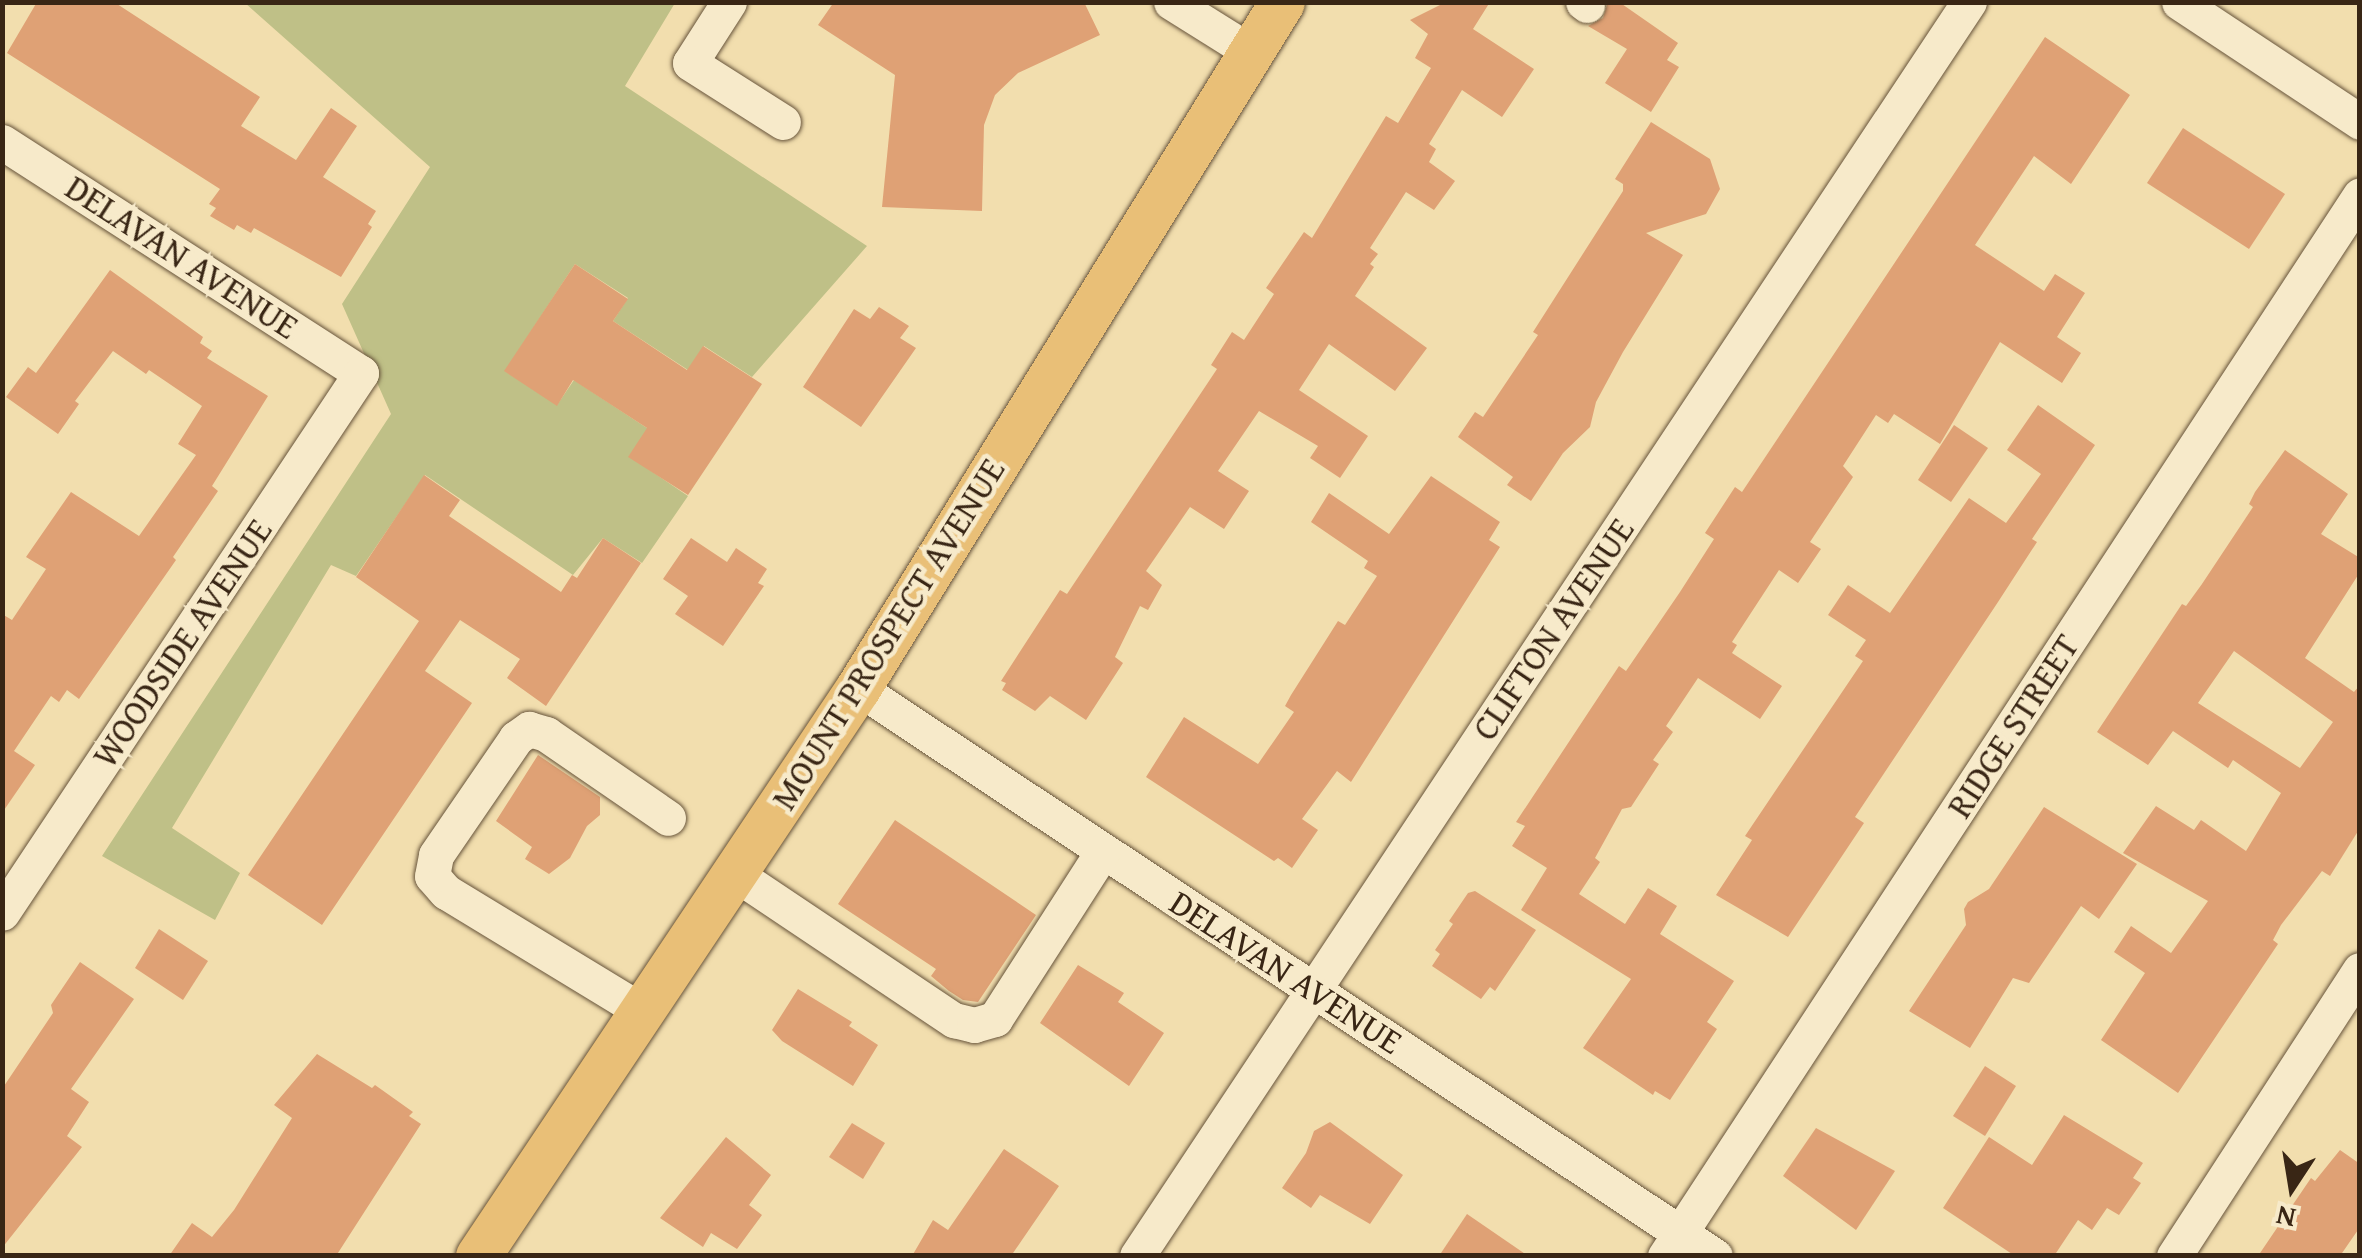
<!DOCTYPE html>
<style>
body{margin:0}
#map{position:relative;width:2362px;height:1258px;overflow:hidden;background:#f2deae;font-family:"Gentium Book Plus",serif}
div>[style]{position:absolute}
.green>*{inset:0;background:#bfc087}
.building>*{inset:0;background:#dfa175}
.roads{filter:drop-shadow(0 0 2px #67543b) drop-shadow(0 0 2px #67543b)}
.minor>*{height:35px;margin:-17.5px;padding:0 17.5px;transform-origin:17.5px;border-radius:17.5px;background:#f7eaca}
.major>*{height:45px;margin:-22.5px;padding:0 22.5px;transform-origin:22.5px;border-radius:22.5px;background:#e9bf77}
span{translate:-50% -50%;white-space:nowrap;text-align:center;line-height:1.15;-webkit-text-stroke:9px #f7eaca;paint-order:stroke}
.street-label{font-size:35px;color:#392615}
.frame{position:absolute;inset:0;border:5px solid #392615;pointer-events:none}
.north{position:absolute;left:2242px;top:1138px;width:100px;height:100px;-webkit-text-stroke:8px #f7eaca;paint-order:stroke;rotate:192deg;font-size:28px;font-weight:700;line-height:40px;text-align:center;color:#392615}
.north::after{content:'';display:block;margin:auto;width:35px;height:45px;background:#392615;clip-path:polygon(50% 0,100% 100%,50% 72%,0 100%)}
</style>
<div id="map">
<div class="green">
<div style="clip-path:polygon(245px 3px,675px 3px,625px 86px,867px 246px,752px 377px,704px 346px,688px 370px,613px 321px,628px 298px,575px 264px,505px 371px,557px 405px,574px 380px,650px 430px,629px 456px,688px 496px,642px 563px,603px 538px,573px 575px,425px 475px,356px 576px,331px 565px,172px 828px,240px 873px,215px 920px,102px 856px,391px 414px,342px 304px,430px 167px)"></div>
</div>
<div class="building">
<div style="clip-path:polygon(37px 2px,114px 2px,260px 97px,241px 126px,296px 160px,331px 108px,357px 126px,323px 177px,376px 211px,368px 224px,372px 227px,341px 277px,254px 228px,251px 233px,237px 225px,234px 230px,210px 216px,216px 208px,209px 204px,220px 189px,7px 53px)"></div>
<div style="clip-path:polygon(834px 2px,1084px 2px,1100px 35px,1018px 73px,995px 95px,984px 125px,982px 211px,882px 207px,895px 75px,818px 25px)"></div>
<div style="clip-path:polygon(1446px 2px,1490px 2px,1473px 29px,1534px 69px,1502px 117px,1462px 90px,1429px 144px,1436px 149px,1429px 162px,1455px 181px,1434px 210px,1406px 192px,1370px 248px,1378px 254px,1370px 264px,1374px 267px,1355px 296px,1427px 348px,1395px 391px,1329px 344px,1299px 390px,1368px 436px,1340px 478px,1310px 458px,1318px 446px,1259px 411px,1218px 471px,1249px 491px,1224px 529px,1190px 507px,1146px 571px,1162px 585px,1148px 610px,1140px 606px,1115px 657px,1123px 663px,1086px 720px,1050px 696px,1035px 711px,1002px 690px,1006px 683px,1001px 681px,1060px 590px,1067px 594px,1217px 369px,1211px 365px,1232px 332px,1244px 340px,1274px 294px,1266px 288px,1304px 232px,1312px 238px,1386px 116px,1398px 123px,1431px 68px,1415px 58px,1428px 34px,1410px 20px)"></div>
<div style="clip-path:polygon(1608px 2px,1619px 2px,1678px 43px,1667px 60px,1679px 67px,1651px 112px,1605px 83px,1627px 49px,1588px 26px,1603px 18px)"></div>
<div style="clip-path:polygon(2045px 37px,2130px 95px,2071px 184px,2034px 156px,1975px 245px,2044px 291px,2055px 274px,2085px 293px,2057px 337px,2081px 353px,2062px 383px,2000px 342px,1940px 444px,1894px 414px,1888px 423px,1876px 415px,1843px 466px,1853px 477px,1810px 542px,1821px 549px,1798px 583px,1779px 570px,1732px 642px,1737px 645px,1732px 653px,1782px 686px,1760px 719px,1698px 678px,1666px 726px,1673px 732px,1653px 760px,1659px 764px,1631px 807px,1622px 809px,1595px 858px,1600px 862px,1579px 894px,1625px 924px,1648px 888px,1677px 906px,1660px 934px,1734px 981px,1707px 1022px,1717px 1029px,1670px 1100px,1655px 1091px,1653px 1095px,1583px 1048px,1631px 979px,1521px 910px,1547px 868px,1512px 846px,1525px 826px,1516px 822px,1619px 666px,1626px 671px,1680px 592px,1714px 539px,1705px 533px,1735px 487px,1742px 492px)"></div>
<div style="clip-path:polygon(1651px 122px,1710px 159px,1720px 189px,1706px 214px,1646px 233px,1683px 255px,1623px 352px,1596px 402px,1590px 427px,1563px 453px,1531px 501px,1507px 485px,1513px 477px,1458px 437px,1475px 412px,1483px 417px,1538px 335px,1533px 332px,1623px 191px,1623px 184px,1615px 179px)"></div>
<div style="clip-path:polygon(2183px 128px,2285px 194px,2249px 249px,2147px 183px)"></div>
<div style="clip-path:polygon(575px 264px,628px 299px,613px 321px,687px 370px,703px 346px,762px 384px,688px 495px,628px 457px,647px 428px,573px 380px,557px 406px,504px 371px)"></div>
<div style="clip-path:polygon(110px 270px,203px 337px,200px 343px,212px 351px,207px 358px,268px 396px,212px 486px,218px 491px,173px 557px,176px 560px,79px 699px,67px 690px,59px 702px,51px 696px,14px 751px,35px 765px,2px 813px,2px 614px,12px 620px,46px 569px,26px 557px,71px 492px,139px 536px,196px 455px,178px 444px,202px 406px,149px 370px,146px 374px,113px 351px,75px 401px,79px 404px,58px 434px,6px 397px,28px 367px,36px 373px)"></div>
<div style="clip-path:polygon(879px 307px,909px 326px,900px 338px,916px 348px,861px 427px,803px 387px,854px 309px,870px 319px)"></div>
<div style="clip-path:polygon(2038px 405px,2095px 445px,2032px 539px,2037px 542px,1998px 602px,1855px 817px,1864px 823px,1788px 937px,1716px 895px,1752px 840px,1745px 836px,1863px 661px,1855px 656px,1866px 640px,1828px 615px,1848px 585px,1890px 613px,1969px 498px,2006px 523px,2041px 474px,2007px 450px)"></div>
<div style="clip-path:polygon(1954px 425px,1988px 448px,1951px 502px,1918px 480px)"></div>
<div style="clip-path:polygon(evenodd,2285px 450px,2348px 494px,2321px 534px,2360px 558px,2360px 572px,2305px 658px,2354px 692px,2360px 685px,2360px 828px,2330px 876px,2322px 871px,2281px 925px,2273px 940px,2278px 944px,2178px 1093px,2101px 1040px,2145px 973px,2114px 952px,2131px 926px,2171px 953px,2208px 901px,2123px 853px,2156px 806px,2194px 830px,2201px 820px,2246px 851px,2281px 793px,2233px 760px,2228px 768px,2173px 731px,2148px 765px,2097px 732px,2182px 604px,2186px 606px,2202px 584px,2253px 507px,2249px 504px,2255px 492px,2285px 450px,2234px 651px,2333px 722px,2300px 768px,2198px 703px,2234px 651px)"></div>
<div style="clip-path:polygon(424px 475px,460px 500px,449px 516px,561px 592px,572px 575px,577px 578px,603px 538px,641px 563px,546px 706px,507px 678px,520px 659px,460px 620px,425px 671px,472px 703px,322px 925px,248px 875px,419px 621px,356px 577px)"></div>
<div style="clip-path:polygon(1431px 476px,1500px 522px,1489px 540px,1500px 547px,1351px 782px,1337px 771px,1302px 819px,1318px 830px,1292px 868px,1278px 858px,1274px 861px,1146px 777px,1184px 717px,1258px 764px,1294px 712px,1285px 706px,1291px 695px,1338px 621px,1345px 625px,1377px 576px,1364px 568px,1368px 561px,1311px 522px,1329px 493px,1389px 534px)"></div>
<div style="clip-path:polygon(691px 538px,727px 562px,736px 548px,767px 569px,758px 583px,764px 586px,723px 646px,675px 614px,688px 596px,663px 579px)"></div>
<div style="clip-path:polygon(538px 755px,600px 797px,600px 815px,587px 826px,570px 858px,549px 874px,525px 859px,532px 847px,496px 821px)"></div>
<div style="clip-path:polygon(2044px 807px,2137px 864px,2099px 919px,2081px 906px,2029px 983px,2013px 978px,1970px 1048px,1909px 1011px,1966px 925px,1964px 909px,1968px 902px,1989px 889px)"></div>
<div style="clip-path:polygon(895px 820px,1036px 915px,978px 1002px,963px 1000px,949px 991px,931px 976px,936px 969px,838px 904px)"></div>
<div style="clip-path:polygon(1475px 891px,1536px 930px,1495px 991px,1490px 987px,1481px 999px,1432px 966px,1440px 954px,1435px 950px,1453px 924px,1449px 921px,1468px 893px)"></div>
<div style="clip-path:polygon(159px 929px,208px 961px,183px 1000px,135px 968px)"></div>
<div style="clip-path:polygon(80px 962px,134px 999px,71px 1089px,89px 1102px,67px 1136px,82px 1147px,2px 1248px,2px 1089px,53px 1013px,51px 1005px)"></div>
<div style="clip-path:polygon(1078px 965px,1124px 993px,1118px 1002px,1164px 1033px,1129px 1086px,1040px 1023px)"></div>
<div style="clip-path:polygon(798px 989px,852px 1022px,849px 1026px,878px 1045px,853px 1086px,782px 1041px,772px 1030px)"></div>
<div style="clip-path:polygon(317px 1054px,372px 1088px,375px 1085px,413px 1112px,409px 1116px,421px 1124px,336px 1256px,169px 1256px,192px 1223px,212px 1237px,234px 1210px,292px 1118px,274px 1105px)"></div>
<div style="clip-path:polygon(1985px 1066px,2016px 1086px,1985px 1136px,1953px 1116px)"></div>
<div style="clip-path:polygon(2064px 1115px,2143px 1163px,2133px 1178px,2141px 1183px,2119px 1215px,2107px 1208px,2092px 1230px,2078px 1220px,2054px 1256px,2015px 1256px,1943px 1208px,1989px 1137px,2032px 1165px)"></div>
<div style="clip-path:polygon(1330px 1122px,1403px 1175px,1370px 1224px,1320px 1195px,1311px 1208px,1282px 1188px,1306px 1153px,1314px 1131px)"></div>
<div style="clip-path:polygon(852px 1123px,885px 1143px,863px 1179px,829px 1157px)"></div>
<div style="clip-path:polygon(1816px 1128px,1895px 1171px,1856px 1230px,1783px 1176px)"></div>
<div style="clip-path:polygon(726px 1137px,771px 1175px,749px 1205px,762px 1215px,737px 1249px,711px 1233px,703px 1247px,660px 1218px)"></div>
<div style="clip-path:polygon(1004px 1149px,1059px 1186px,1011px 1256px,912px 1256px,933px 1220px,948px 1230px)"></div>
<div style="clip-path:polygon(2340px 1150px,2360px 1164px,2360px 1227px,2340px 1256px,2258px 1256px,2311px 1178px,2315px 1181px)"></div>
<div style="clip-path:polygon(1467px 1214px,1528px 1256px,1439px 1256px)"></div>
</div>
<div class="roads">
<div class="minor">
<div style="left:729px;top:2px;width:72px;rotate:122.6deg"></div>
<div style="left:690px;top:63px;width:110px;rotate:32.4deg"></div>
<div style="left:1171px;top:2px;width:94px;rotate:32deg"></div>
<div style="left:1583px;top:2px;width:5px;rotate:37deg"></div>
<div style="left:2179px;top:2px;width:217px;rotate:33.5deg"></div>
<div style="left:2px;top:142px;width:427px;rotate:32.8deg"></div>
<div style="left:361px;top:373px;width:648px;rotate:123.62deg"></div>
<div style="left:858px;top:688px;width:1028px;rotate:33.54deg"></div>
<div style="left:734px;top:873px;width:265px;rotate:33.8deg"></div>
<div style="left:954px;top:1020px;width:21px;rotate:14deg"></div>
<div style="left:974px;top:1025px;width:22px;rotate:-16deg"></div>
<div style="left:995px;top:1019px;width:200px;rotate:-57.3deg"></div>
<div style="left:642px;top:1011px;width:229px;rotate:-148.7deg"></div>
<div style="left:446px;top:892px;width:21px;rotate:-131deg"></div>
<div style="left:432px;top:876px;width:21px;rotate:-79deg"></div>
<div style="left:436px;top:855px;width:142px;rotate:-55.6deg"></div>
<div style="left:516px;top:738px;width:16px;rotate:-35deg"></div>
<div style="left:529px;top:729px;width:18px;rotate:16deg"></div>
<div style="left:546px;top:734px;width:148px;rotate:34.5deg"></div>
<div style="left:1137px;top:1256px;width:1505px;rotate:-56.44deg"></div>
<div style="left:1665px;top:1256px;width:1268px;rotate:-56.77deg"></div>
<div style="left:2174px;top:1256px;width:341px;rotate:-57deg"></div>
</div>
<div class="major">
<div style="left:478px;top:1256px;width:683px;rotate:-56.22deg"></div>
<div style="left:858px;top:688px;width:806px;rotate:-58.28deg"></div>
</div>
</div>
<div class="street-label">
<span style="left:182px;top:257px;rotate:33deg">DELAVAN AVENUE</span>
<span style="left:1553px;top:629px;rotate:-56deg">CLIFTON AVENUE</span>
<span style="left:888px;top:634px;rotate:-58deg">MOUNT PROSPECT AVENUE</span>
<span style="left:182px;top:643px;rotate:-56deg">WOODSIDE AVENUE</span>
<span style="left:2013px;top:726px;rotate:-57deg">RIDGE STREET</span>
<span style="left:1286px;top:972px;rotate:33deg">DELAVAN AVENUE</span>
</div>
<div class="frame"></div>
<div class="north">N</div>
</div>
